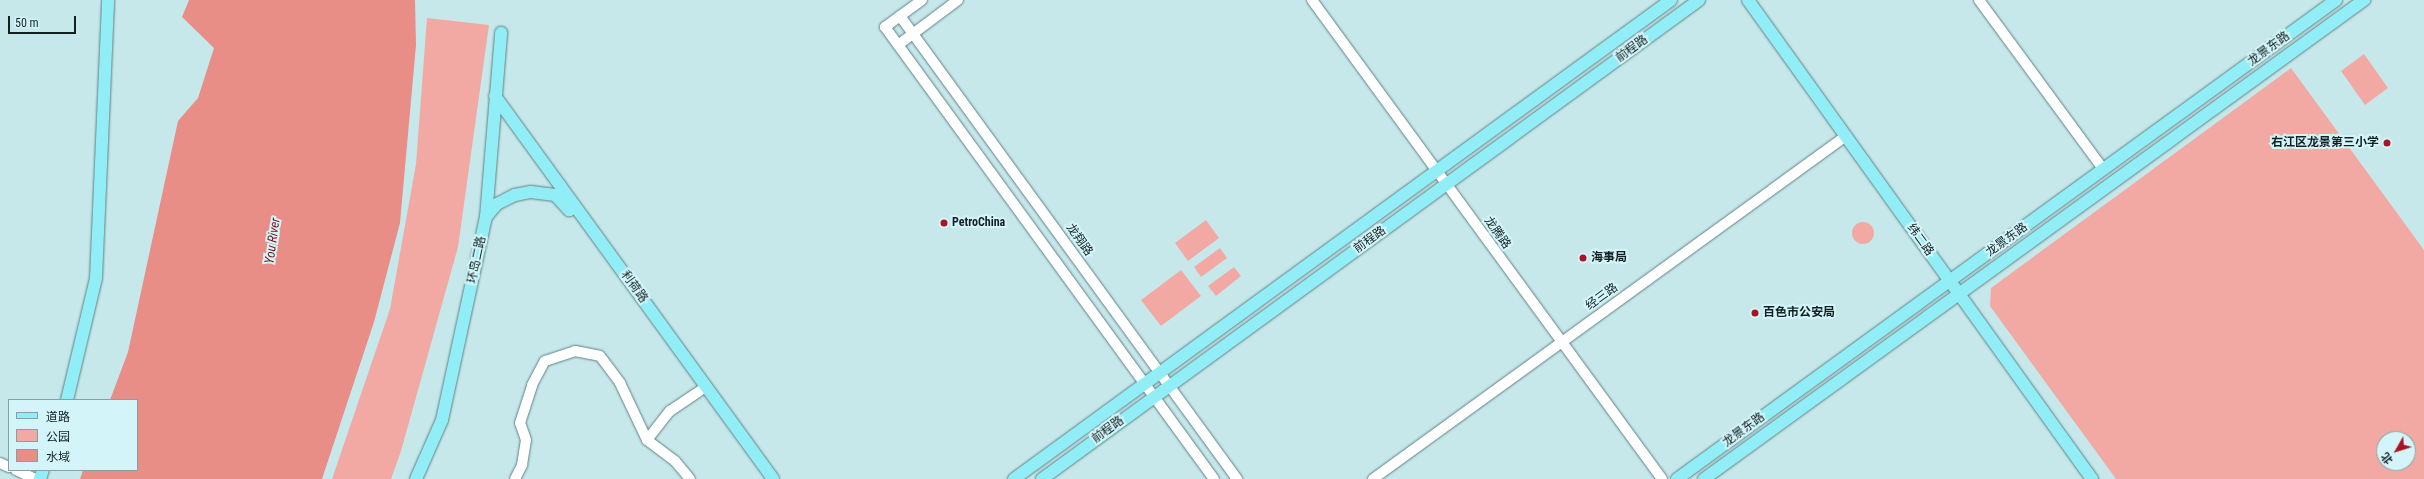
<!DOCTYPE html>
<meta charset="utf-8">
<style>
body{margin:0}
#map{position:relative;width:2424px;height:479px;overflow:hidden;background:#c6e8eb;font-family:"Roboto Condensed","Noto Sans SC",sans-serif}
div>[style]{position:absolute}
.green>*{inset:0;background:#f3a9a3}
.round{border-radius:50%}
.water>*{inset:0;background:#e98d87}
.roads{filter:drop-shadow(0 0 1px #628185) drop-shadow(0 0 1px #628185)}
.minor>*{height:10px;margin:-5px;padding:0 5px;transform-origin:5px;border-radius:5px;background:#fff}
.major>*{height:12px;margin:-6px;padding:0 6px;transform-origin:6px;border-radius:6px;background:#92eef6}
.dots>*{width:11px;height:11px;translate:-50% -50%;box-sizing:border-box;border:2px solid #d3f5f9;border-radius:50%}
span{translate:-50% -50%;white-space:nowrap;text-align:center;line-height:1.15;-webkit-text-stroke:4px #d3f5f9;paint-order:stroke}
.street-label{font-size:12px;color:#142123}
.poi-label{font-size:12px;color:#142123;font-weight:700}
.right{translate:-100% -50%;text-align:right}
.left{translate:0 -50%;text-align:left}
.water-label{font-size:13px;color:#7e1018;font-style:italic}
.legend{position:absolute;left:8px;top:399px;width:130px;height:72px;box-sizing:border-box;background:#d3f5f9;border:1px solid #87a0a3;margin:0;padding:5px 7px;list-style:none;font-size:12px;color:#142123}
.legend li{display:flex;align-items:center;gap:8px;height:20px}
.legend b{width:20px;border:1px solid #87a0a3}
.north{position:absolute;left:2376px;top:431px;width:40px;height:40px;box-sizing:border-box;background:#d3f5f9;border:1px solid #87a0a3;border-radius:50%;rotate:231deg;font-size:11px;font-weight:700;line-height:16px;text-align:center;color:#142123}
.north::after{content:'';display:block;margin:auto;width:14px;height:18px;background:#a91422;clip-path:polygon(50% 0,100% 100%,50% 72%,0 100%)}
.scale{position:absolute;left:8px;top:16px;width:68px;height:18px;box-sizing:border-box;border:2px solid #142123;border-top:0;padding-left:5px;font-size:12px;line-height:14px;white-space:nowrap;color:#142123;-webkit-text-stroke:3px #d3f5f9;paint-order:stroke}
</style>
<div id="map">
<div class="green">
<div style="clip-path:polygon(427px 18px,489px 25px,458px 247px,401px 451px,391px 479px,332px 479px,390px 309px,416px 164px)"></div>
<div style="clip-path:polygon(2364px 54px,2388px 88px,2365px 105px,2341px 71px)"></div>
<div style="clip-path:polygon(evenodd,2291px 68px,2424px 250px,2424px 479px,2116px 479px,1990px 306px,1991px 288px,2291px 68px,2384px 439px,2408px 439px,2408px 463px,2384px 463px,2384px 439px)"></div>
<div style="clip-path:polygon(1206px 220px,1219px 238px,1188px 261px,1175px 243px)"></div>
<div class="round" style="left:1852px;top:222px;width:22px;height:22px"></div>
<div style="clip-path:polygon(1220px 248px,1227px 258px,1201px 277px,1194px 267px)"></div>
<div style="clip-path:polygon(1234px 267px,1241px 276px,1216px 296px,1208px 286px)"></div>
<div style="clip-path:polygon(1181px 270px,1201px 296px,1161px 326px,1141px 300px)"></div>
</div>
<div class="water">
<div style="clip-path:polygon(189px 0,415px 0,416px 45px,400px 223px,374px 322px,322px 479px,80px 479px,83px 470px,137px 470px,137px 400px,110px 400px,128px 352px,178px 121px,198px 98px,214px 48px,182px 17px)"></div>
</div>
<div class="roads">
<div class="minor">
<div style="left:922px;top:0;width:46px;rotate:143.9deg"></div>
<div style="left:885px;top:27px;width:559px;rotate:53.95deg"></div>
<div style="left:1312px;top:0;width:593px;rotate:53.84deg"></div>
<div style="left:1979px;top:0;width:210px;rotate:53.7deg"></div>
<div style="left:900px;top:16px;width:573px;rotate:53.95deg"></div>
<div style="left:898px;top:45px;width:75px;rotate:-36.9deg"></div>
<div style="left:647px;top:440px;width:37px;rotate:-52deg"></div>
<div style="left:670px;top:411px;width:36px;rotate:-34deg"></div>
<div style="left:0;top:463px;width:10px;rotate:24deg"></div>
<div style="left:16px;top:470px;width:21px;rotate:25deg"></div>
<div style="left:515px;top:479px;width:16px;rotate:-63deg"></div>
<div style="left:522px;top:465px;width:25px;rotate:-81deg"></div>
<div style="left:526px;top:440px;width:18px;rotate:-109deg"></div>
<div style="left:520px;top:423px;width:40px;rotate:-72deg"></div>
<div style="left:532px;top:385px;width:27px;rotate:-62deg"></div>
<div style="left:545px;top:361px;width:32px;rotate:-18deg"></div>
<div style="left:575px;top:351px;width:25px;rotate:11deg"></div>
<div style="left:600px;top:356px;width:34px;rotate:53deg"></div>
<div style="left:620px;top:383px;width:63px;rotate:64.7deg"></div>
<div style="left:647px;top:440px;width:35px;rotate:37deg"></div>
<div style="left:675px;top:461px;width:23px;rotate:50deg"></div>
<div style="left:1373px;top:479px;width:584px;rotate:-35.95deg"></div>
</div>
<div class="major">
<div style="left:1748px;top:0;width:590px;rotate:54.32deg"></div>
<div style="left:495px;top:96px;width:473px;rotate:54deg"></div>
<div style="left:486px;top:217px;width:17px;rotate:-50deg"></div>
<div style="left:497px;top:204px;width:20px;rotate:-27deg"></div>
<div style="left:515px;top:195px;width:16px;rotate:-11deg"></div>
<div style="left:531px;top:192px;width:24px;rotate:7deg"></div>
<div style="left:555px;top:195px;width:21px;rotate:47deg"></div>
<div style="left:67px;top:400px;width:125px;rotate:-76.6deg"></div>
<div style="left:96px;top:278px;width:278px;rotate:-87.5deg"></div>
<div style="left:40px;top:479px;width:9px;rotate:-72deg"></div>
<div style="left:416px;top:479px;width:64px;rotate:-66.2deg"></div>
<div style="left:442px;top:420px;width:208px;rotate:-77.8deg"></div>
<div style="left:486px;top:217px;width:185px;rotate:-85.3deg"></div>
<div style="left:1014px;top:479px;width:813px;rotate:-36.09deg"></div>
<div style="left:1042px;top:479px;width:813px;rotate:-36.09deg"></div>
<div style="left:1677px;top:479px;width:815px;rotate:-36.01deg"></div>
<div style="left:1704px;top:479px;width:816px;rotate:-35.97deg"></div>
</div>
</div>
<div class="dots">
<div style="left:2387px;top:143px;background:#a91422"></div>
<div style="left:944px;top:223px;background:#a91422"></div>
<div style="left:1583px;top:258px;background:#a91422"></div>
<div style="left:1755px;top:313px;background:#a91422"></div>
</div>
<div class="street-label">
<span style="left:1632px;top:49px;rotate:-36deg">前程路</span>
<span style="left:2269px;top:49px;rotate:-36deg">龙景东路</span>
<span style="left:1497px;top:233px;rotate:54deg">龙腾路</span>
<span style="left:1079px;top:240px;rotate:54deg">龙翔路</span>
<span style="left:1370px;top:240px;rotate:-36deg">前程路</span>
<span style="left:1920px;top:240px;rotate:54deg">纬二路</span>
<span style="left:2007px;top:240px;rotate:-36deg">龙景东路</span>
<span style="left:477px;top:260px;rotate:-78deg">环岛二路</span>
<span style="left:634px;top:287px;rotate:54deg">利荷路</span>
<span style="left:1602px;top:297px;rotate:-36deg">经三路</span>
<span style="left:1108px;top:430px;rotate:-36deg">前程路</span>
<span style="left:1744px;top:430px;rotate:-36deg">龙景东路</span>
</div>
<div class="poi-label">
<span class="right" style="left:2379px;top:143px">右江区龙景第三小学</span>
<span class="left" style="left:952px;top:223px">PetroChina</span>
<span class="left" style="left:1591px;top:258px">海事局</span>
<span class="left" style="left:1763px;top:313px">百色市公安局</span>
</div>
<div class="water-label">
<span style="left:273px;top:241px;rotate:-82deg">You River</span>
</div>
<ul class="legend">
<li><b style="height:5px;background:#92eef6"></b>道路</li>
<li><b style="height:11px;background:#f3a9a3"></b>公园</li>
<li><b style="height:11px;background:#e98d87"></b>水域</li>
</ul>
<div class="north">北</div>
<div class="scale">50 m</div>
</div>
